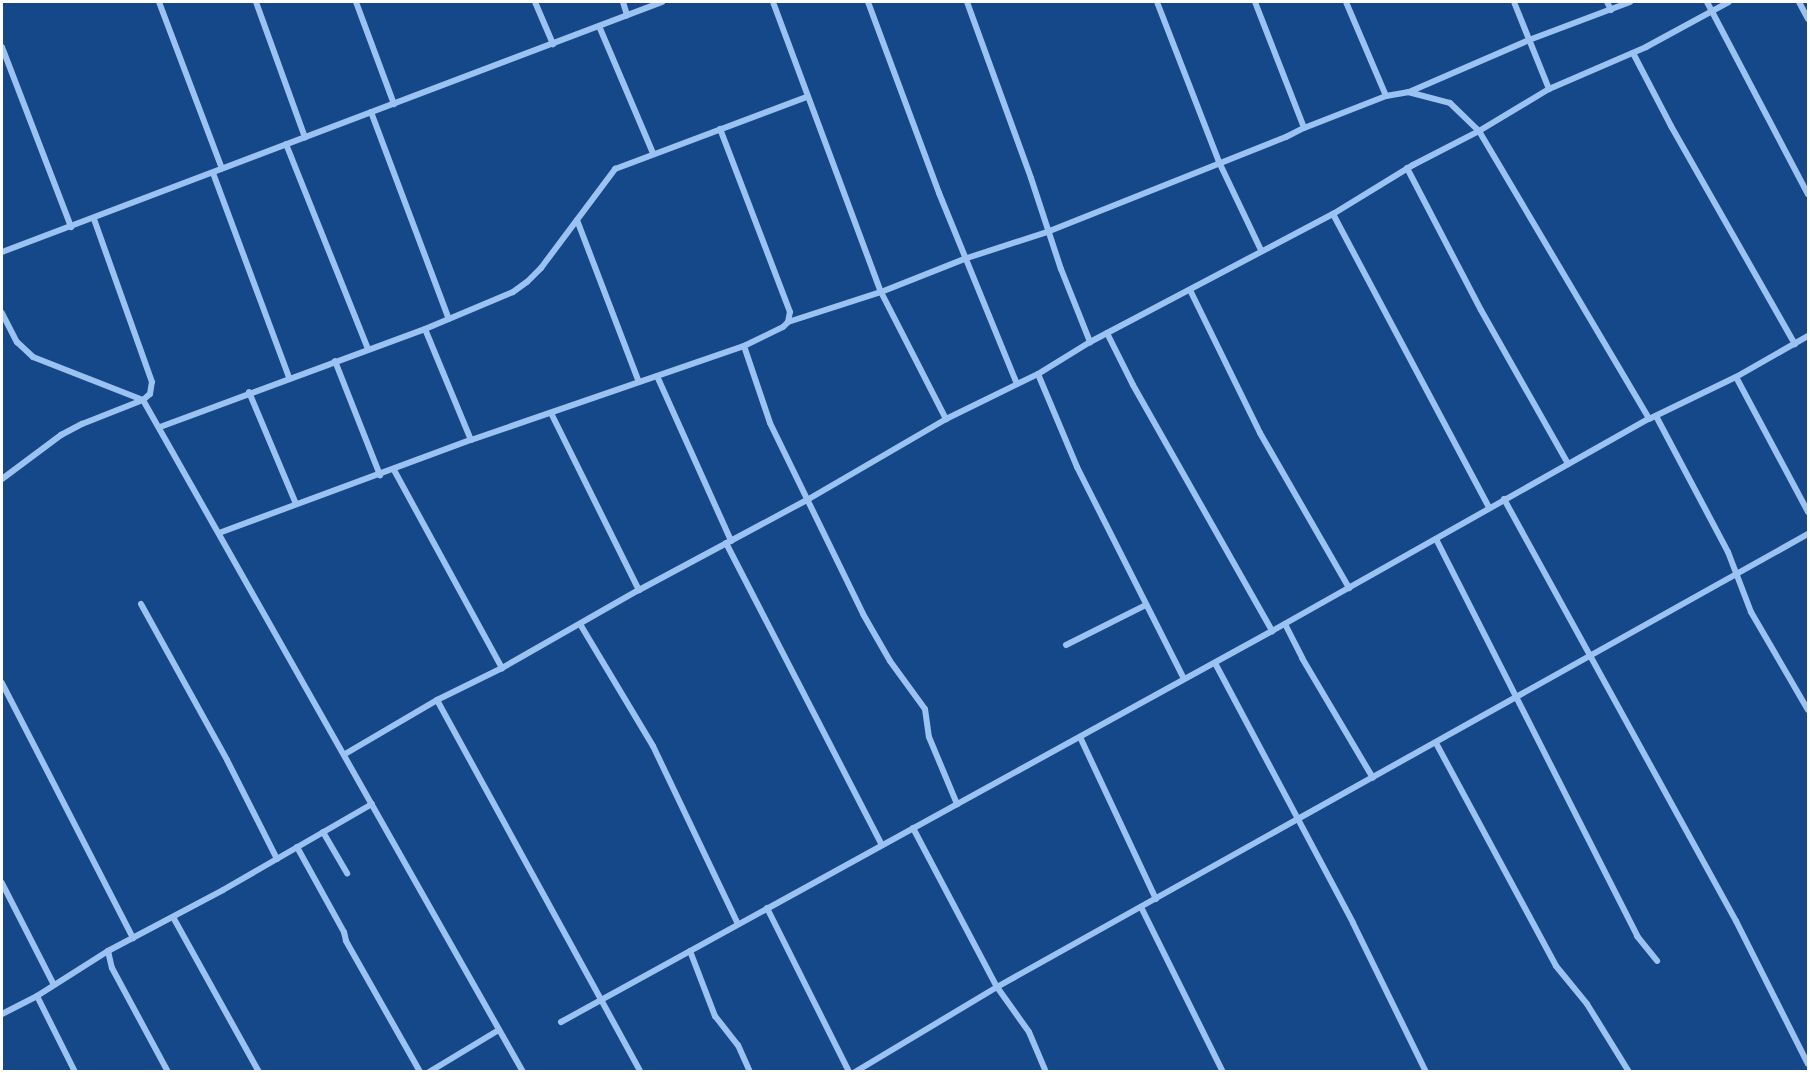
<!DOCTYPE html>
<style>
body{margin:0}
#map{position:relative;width:1810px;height:1073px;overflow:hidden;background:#144889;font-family:"DM Sans",sans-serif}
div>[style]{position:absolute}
.street>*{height:6px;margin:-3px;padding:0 3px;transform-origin:3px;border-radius:3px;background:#9bc2f0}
span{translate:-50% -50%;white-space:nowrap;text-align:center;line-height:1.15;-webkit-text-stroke:6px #144889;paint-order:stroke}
.frame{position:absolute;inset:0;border:3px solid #fff;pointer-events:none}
</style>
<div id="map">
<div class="street">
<div style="left:159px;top:2px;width:178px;rotate:69.3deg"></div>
<div style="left:256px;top:2px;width:144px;rotate:70.1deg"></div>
<div style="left:356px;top:2px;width:109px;rotate:69.6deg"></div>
<div style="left:535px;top:2px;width:46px;rotate:66.8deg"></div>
<div style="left:623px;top:2px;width:14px;rotate:73deg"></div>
<div style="left:773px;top:2px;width:309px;rotate:69.6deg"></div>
<div style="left:881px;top:292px;width:143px;rotate:62.9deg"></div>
<div style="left:868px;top:2px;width:204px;rotate:69.6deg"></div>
<div style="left:939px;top:193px;width:206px;rotate:67.8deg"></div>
<div style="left:967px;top:2px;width:187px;rotate:70deg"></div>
<div style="left:1031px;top:178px;width:96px;rotate:71.8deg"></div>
<div style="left:1061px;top:269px;width:79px;rotate:68.3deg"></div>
<div style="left:1157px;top:2px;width:172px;rotate:68.8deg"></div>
<div style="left:1219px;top:162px;width:98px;rotate:64.5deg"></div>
<div style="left:1255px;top:2px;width:135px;rotate:68.7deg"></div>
<div style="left:1304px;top:128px;width:88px;rotate:-21.3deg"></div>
<div style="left:1386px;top:96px;width:22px;rotate:-10deg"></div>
<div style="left:1408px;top:92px;width:43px;rotate:14.7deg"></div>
<div style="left:1450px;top:103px;width:40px;rotate:44deg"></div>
<div style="left:1479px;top:131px;width:334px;rotate:59.4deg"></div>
<div style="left:1346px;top:2px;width:102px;rotate:66.9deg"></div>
<div style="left:1514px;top:2px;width:94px;rotate:68.1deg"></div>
<div style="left:1607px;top:2px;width:9px;rotate:63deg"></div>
<div style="left:1707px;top:2px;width:217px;rotate:62.3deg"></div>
<div style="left:1799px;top:2px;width:19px;rotate:62deg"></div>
<div style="left:599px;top:26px;width:138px;rotate:67deg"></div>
<div style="left:2px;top:47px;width:193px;rotate:69deg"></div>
<div style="left:1633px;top:53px;width:82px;rotate:62.5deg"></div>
<div style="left:1671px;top:126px;width:251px;rotate:60.4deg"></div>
<div style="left:1409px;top:92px;width:131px;rotate:-23.4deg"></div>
<div style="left:1529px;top:40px;width:108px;rotate:-20.6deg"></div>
<div style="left:371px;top:112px;width:221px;rotate:69.4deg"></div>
<div style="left:286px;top:144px;width:221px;rotate:68.2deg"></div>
<div style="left:1407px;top:168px;width:160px;rotate:62.5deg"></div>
<div style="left:1481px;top:310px;width:177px;rotate:60.5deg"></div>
<div style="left:213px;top:173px;width:218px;rotate:69.6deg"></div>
<div style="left:1333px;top:214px;width:333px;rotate:62deg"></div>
<div style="left:577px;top:220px;width:173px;rotate:69.1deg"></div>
<div style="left:2px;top:252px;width:706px;rotate:-20.75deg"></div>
<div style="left:1190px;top:290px;width:159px;rotate:63.9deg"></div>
<div style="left:1260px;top:433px;width:179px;rotate:60.1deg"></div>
<div style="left:2px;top:313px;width:33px;rotate:63deg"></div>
<div style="left:17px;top:342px;width:22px;rotate:43deg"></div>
<div style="left:33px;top:357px;width:118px;rotate:21.4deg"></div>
<div style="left:143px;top:400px;width:772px;rotate:60.51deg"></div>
<div style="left:788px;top:322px;width:98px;rotate:-17.9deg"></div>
<div style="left:881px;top:292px;width:92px;rotate:-21.6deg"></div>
<div style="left:967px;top:258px;width:84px;rotate:-18deg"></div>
<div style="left:1047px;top:232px;width:257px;rotate:-21.7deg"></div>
<div style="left:1286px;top:137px;width:20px;rotate:-27deg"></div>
<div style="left:425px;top:329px;width:120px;rotate:67.5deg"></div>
<div style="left:1107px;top:333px;width:58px;rotate:63.4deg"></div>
<div style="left:1133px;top:385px;width:283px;rotate:60.5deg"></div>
<div style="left:744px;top:346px;width:81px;rotate:71.3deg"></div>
<div style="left:770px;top:423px;width:212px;rotate:64deg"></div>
<div style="left:863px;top:614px;width:54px;rotate:60.1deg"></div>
<div style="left:890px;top:661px;width:59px;rotate:53.9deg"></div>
<div style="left:925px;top:709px;width:28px;rotate:82deg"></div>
<div style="left:929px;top:737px;width:73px;rotate:67.3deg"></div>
<div style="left:335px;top:361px;width:123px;rotate:68.5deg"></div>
<div style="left:1038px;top:374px;width:101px;rotate:67.2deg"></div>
<div style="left:1077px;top:467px;width:237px;rotate:63.2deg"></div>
<div style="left:657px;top:376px;width:181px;rotate:65.8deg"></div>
<div style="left:1736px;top:377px;width:153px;rotate:61.9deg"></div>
<div style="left:249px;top:392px;width:121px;rotate:67.2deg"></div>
<div style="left:551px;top:413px;width:198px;rotate:63.6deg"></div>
<div style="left:1656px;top:416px;width:154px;rotate:62.1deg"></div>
<div style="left:1728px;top:552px;width:64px;rotate:69deg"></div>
<div style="left:1751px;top:612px;width:113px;rotate:59.8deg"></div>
<div style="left:160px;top:427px;width:283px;rotate:-20.3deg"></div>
<div style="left:425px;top:329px;width:95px;rotate:-22.8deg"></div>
<div style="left:513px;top:292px;width:17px;rotate:-36deg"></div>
<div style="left:527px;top:282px;width:20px;rotate:-45deg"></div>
<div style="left:541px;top:268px;width:124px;rotate:-53.2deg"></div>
<div style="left:615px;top:169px;width:205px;rotate:-20.6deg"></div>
<div style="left:394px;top:470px;width:226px;rotate:61.4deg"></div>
<div style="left:2px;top:479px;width:74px;rotate:-36.7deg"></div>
<div style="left:61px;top:435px;width:24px;rotate:-28deg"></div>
<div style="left:82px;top:424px;width:66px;rotate:-21.5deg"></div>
<div style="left:143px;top:400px;width:9px;rotate:-41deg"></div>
<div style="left:150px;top:394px;width:12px;rotate:-81deg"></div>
<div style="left:152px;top:382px;width:173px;rotate:-109.6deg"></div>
<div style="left:1504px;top:499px;width:482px;rotate:61.2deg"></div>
<div style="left:1736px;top:921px;width:160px;rotate:63.3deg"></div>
<div style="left:219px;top:533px;width:269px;rotate:-20.3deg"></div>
<div style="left:471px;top:440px;width:289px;rotate:-19deg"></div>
<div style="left:744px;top:346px;width:43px;rotate:-26deg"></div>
<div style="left:783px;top:327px;width:7px;rotate:-45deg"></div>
<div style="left:788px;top:322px;width:10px;rotate:-79deg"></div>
<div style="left:790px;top:312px;width:196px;rotate:-110.9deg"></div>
<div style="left:1436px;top:539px;width:445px;rotate:63.1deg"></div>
<div style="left:1637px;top:936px;width:32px;rotate:51deg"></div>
<div style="left:726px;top:543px;width:340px;rotate:62.7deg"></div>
<div style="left:141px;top:604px;width:178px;rotate:61.1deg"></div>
<div style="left:227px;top:760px;width:111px;rotate:63.2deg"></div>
<div style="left:580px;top:624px;width:142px;rotate:59.1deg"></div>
<div style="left:653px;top:746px;width:197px;rotate:64.5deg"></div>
<div style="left:1285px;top:624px;width:38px;rotate:63deg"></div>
<div style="left:1302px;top:658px;width:139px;rotate:59.4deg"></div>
<div style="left:1066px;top:645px;width:89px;rotate:-26.6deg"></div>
<div style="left:1215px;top:663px;width:294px;rotate:62deg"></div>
<div style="left:1353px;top:923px;width:166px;rotate:63.9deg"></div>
<div style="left:2px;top:683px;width:287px;rotate:62.8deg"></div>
<div style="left:437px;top:700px;width:424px;rotate:61.3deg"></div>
<div style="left:1080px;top:737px;width:179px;rotate:64.9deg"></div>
<div style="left:1436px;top:743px;width:253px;rotate:61.7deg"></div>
<div style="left:1556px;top:966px;width:49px;rotate:50.8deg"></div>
<div style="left:1587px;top:1004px;width:80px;rotate:58.3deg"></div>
<div style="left:345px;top:754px;width:107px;rotate:-30.4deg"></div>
<div style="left:437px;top:700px;width:72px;rotate:-26.2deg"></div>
<div style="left:502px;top:668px;width:158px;rotate:-29.7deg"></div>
<div style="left:639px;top:590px;width:191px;rotate:-28.2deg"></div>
<div style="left:807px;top:500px;width:161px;rotate:-30.2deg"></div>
<div style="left:946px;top:419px;width:102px;rotate:-26.1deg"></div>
<div style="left:1038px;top:374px;width:61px;rotate:-31.6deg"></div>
<div style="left:1090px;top:342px;width:275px;rotate:-27.8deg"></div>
<div style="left:1333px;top:214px;width:94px;rotate:-31.5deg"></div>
<div style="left:1413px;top:165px;width:74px;rotate:-27.3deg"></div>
<div style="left:1479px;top:131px;width:82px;rotate:-31deg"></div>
<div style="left:1549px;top:89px;width:106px;rotate:-23.4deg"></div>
<div style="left:1646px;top:47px;width:94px;rotate:-28.5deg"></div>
<div style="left:913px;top:828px;width:180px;rotate:62.2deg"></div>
<div style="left:997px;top:987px;width:55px;rotate:54.6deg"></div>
<div style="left:1029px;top:1032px;width:43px;rotate:67deg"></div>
<div style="left:323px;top:832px;width:48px;rotate:59.7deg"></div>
<div style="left:297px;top:847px;width:97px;rotate:61.1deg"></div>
<div style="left:344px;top:932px;width:9px;rotate:77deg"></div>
<div style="left:346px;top:941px;width:150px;rotate:60.5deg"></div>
<div style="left:2px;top:883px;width:114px;rotate:63deg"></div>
<div style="left:1141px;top:907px;width:184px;rotate:63.6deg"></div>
<div style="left:767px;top:908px;width:183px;rotate:63.4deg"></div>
<div style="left:173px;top:917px;width:177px;rotate:61deg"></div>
<div style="left:108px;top:951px;width:17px;rotate:77deg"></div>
<div style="left:112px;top:968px;width:118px;rotate:61.7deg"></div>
<div style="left:690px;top:951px;width:70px;rotate:69deg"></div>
<div style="left:715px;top:1016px;width:37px;rotate:52deg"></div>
<div style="left:738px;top:1045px;width:30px;rotate:66deg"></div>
<div style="left:37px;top:996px;width:85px;rotate:63.4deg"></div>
<div style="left:2px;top:1014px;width:39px;rotate:-27deg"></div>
<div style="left:37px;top:996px;width:84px;rotate:-32.4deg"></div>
<div style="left:108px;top:951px;width:130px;rotate:-27.9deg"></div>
<div style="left:223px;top:890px;width:172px;rotate:-30deg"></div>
<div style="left:561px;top:1022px;width:811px;rotate:-28.81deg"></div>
<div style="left:1272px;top:631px;width:433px;rotate:-29.4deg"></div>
<div style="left:1649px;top:419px;width:97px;rotate:-25.8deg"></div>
<div style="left:1736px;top:377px;width:83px;rotate:-29.7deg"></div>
<div style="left:429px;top:1072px;width:79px;rotate:-31.1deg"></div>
<div style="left:855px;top:1072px;width:165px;rotate:-30.9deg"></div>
<div style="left:997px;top:987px;width:929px;rotate:-29.19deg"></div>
</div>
<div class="frame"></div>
</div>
